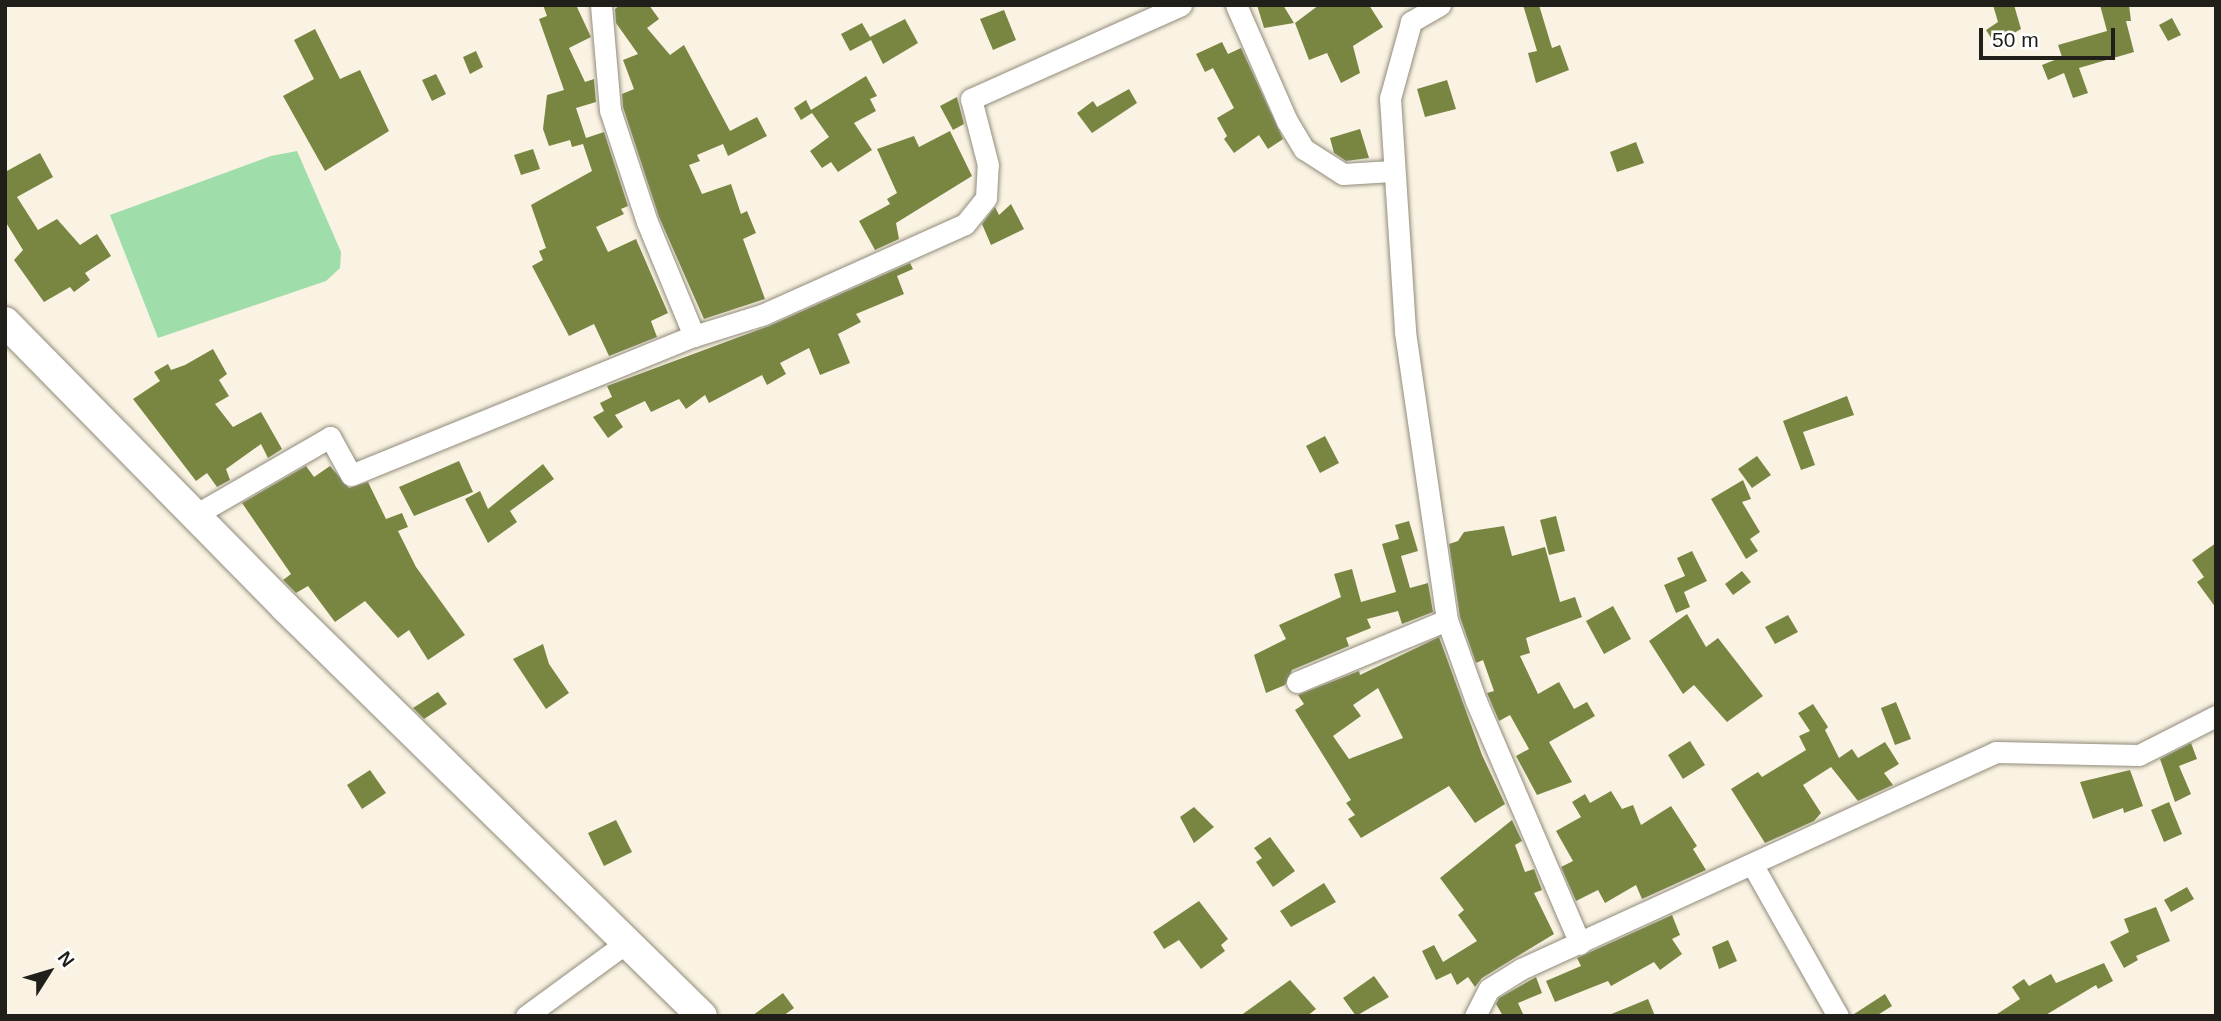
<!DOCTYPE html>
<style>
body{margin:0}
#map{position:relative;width:2221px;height:1021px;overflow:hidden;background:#faf3e3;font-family:Helvetica,sans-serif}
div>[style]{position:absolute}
.water>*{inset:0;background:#9fddab}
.building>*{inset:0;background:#788642}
.roads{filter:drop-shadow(0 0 2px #918b7b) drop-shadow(0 0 2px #918b7b)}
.street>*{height:21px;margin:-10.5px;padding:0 10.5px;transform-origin:10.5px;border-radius:10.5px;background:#fff}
.secondary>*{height:30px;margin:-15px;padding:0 15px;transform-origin:15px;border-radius:15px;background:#fff}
span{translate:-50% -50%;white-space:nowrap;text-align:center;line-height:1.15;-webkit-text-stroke:5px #fff;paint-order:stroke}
.frame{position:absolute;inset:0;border:7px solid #211f19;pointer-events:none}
.north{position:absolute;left:14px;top:937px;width:70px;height:70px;-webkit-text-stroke:5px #fff;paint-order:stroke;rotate:53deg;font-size:19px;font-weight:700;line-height:28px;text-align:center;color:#211f19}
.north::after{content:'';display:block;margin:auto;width:24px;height:32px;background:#211f19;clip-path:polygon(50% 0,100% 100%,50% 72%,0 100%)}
.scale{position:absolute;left:1979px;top:28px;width:136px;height:32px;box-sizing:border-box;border:4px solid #211f19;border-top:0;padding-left:9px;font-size:21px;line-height:24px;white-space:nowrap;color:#211f19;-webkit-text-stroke:5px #fff;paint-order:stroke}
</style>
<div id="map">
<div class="water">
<div style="clip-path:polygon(297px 151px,341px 252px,340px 268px,326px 281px,158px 338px,110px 215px,271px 156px)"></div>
</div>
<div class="building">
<div style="clip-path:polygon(543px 5px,576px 5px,591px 37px,569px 48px,585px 82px,594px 79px,596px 102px,576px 108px,586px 138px,604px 132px,628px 206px,621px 209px,624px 214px,596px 227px,608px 252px,636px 239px,668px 313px,651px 321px,657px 337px,609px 356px,594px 324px,569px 336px,532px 266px,543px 260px,539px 251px,546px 248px,531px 205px,592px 171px,583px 144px,572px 147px,570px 140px,549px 146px,543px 129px,547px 95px,564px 90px,539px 19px,547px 16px)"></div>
<div style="clip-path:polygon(620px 5px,649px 5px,659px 19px,647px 28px,670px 55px,684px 45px,730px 131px,757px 117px,767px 136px,728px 156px,723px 144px,697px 155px,700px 161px,689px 165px,702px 194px,731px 184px,741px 214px,747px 211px,756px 233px,743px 239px,765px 299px,704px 319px,659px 217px,623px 107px,622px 94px,634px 89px,623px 60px,638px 54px,616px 23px,615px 9px)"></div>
<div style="clip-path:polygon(1257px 5px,1283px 5px,1294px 23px,1264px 28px)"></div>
<div style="clip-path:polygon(1319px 5px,1369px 5px,1383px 27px,1353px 46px,1360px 73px,1341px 83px,1327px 53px,1309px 60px,1295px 23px)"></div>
<div style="clip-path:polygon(1523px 5px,1539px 5px,1552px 48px,1560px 45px,1569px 70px,1536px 83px,1528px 53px,1537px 51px)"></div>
<div style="clip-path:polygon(1993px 5px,2014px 5px,2021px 29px,1995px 44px,1986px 30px,1998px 22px)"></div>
<div style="clip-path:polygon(2100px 5px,2129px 5px,2131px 21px,2126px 21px,2134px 52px,2079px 68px,2088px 93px,2073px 98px,2064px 73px,2048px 80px,2042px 65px,2062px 57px,2058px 45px,2107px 31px)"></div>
<div style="clip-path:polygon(1004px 10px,1016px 40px,993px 50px,980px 19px)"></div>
<div style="clip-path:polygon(2172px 18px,2181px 35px,2168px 41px,2159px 25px)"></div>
<div style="clip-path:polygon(905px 19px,918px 43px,883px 64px,871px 40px,850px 51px,841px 34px,862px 23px,870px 37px)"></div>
<div style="clip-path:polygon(315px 29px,340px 79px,360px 70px,389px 131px,325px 171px,283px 96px,314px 79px,294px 40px)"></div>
<div style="clip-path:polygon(1222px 42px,1228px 54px,1241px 48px,1283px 139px,1268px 149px,1259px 135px,1234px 153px,1224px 139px,1227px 136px,1217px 118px,1234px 108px,1213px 68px,1205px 72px,1196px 54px)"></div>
<div style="clip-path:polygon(476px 51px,483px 67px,470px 74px,463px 57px)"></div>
<div style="clip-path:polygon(436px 74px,446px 94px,432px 101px,422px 80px)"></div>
<div style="clip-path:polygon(866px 76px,877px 96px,870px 99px,876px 111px,854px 123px,872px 150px,838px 172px,831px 162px,822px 168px,810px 151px,829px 137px,812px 113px,801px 120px,794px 108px,806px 100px,811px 110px)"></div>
<div style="clip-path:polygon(1447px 80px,1456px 109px,1425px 117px,1417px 89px)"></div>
<div style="clip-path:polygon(1129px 89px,1137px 103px,1092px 133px,1077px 113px,1093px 101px,1097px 107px)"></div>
<div style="clip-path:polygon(957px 97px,964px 124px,953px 130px,940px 106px)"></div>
<div style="clip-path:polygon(1360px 129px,1369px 158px,1346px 161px,1334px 153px,1330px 138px)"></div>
<div style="clip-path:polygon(950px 131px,972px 176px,896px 223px,899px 239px,875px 250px,859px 221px,890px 204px,887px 199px,897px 193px,877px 149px,914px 136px,919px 147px)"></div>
<div style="clip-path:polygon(1636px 142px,1644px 163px,1617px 172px,1610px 152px)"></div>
<div style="clip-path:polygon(533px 149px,540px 169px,521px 175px,514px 155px)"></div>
<div style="clip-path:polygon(40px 153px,53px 177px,17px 197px,38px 230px,57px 219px,80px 245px,97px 234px,111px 256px,85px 273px,90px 280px,74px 292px,70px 287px,44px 302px,14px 260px,23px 250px,5px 221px,5px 172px)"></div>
<div style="clip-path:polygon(1011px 204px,1024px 229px,991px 245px,982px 224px,995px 207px,999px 215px)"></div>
<div style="clip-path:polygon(910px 263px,913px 269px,897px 276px,904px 294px,856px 314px,861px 322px,838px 334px,850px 363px,820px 375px,809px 348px,780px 363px,786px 374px,767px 385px,762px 375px,709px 403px,705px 395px,686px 409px,679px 399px,651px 412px,645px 401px,615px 415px,623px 427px,608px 438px,593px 417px,604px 411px,600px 403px,612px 397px,607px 386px,769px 326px)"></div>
<div style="clip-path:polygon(213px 349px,227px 374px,219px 380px,229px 396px,215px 404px,233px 427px,261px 412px,282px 449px,268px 458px,261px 444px,226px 469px,230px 480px,217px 487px,207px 473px,196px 481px,133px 399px,160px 381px,154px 372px,168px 364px,171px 370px,185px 365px)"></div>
<div style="clip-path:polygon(1847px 396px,1854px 415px,1803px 432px,1815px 465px,1801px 470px,1783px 421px)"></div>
<div style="clip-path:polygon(1325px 436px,1339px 463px,1320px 473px,1306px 446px)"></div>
<div style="clip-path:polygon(1757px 456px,1771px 475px,1752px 488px,1738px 469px)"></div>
<div style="clip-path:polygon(459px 461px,473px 492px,414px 516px,399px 487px)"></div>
<div style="clip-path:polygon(543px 464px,554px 479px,510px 511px,517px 522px,488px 543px,465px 499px,480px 491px,488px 509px)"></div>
<div style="clip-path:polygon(306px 466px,314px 477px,330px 466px,349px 488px,368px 482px,386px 519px,402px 513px,408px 527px,398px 531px,416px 567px,465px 635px,428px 660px,409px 630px,398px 638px,365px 601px,335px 622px,308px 586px,296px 593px,283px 580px,291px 574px,242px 503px)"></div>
<div style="clip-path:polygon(1743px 480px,1751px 499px,1742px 502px,1760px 532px,1750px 539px,1758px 551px,1746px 559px,1711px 499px)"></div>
<div style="clip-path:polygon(1556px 516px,1565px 551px,1549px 555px,1540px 520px)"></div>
<div style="clip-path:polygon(1409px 521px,1418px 551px,1401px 556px,1410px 588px,1428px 583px,1433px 612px,1402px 624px,1398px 611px,1367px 619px,1371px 628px,1346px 638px,1349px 646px,1292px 670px,1285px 685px,1266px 693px,1254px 655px,1286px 639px,1279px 625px,1341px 597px,1334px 574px,1352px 569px,1361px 602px,1396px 592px,1382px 544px,1399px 539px,1395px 525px)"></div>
<div style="clip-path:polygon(1504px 526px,1512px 556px,1545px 547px,1560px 602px,1575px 597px,1582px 617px,1526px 638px,1530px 653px,1520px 656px,1538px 694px,1559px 682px,1574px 709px,1587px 702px,1595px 716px,1549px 742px,1572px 782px,1537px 795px,1516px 756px,1529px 749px,1510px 715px,1499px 721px,1487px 693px,1494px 691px,1483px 660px,1476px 663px,1460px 617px,1449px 544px,1458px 541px,1464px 532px)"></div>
<div style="clip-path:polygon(2216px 543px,2216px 608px,2197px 582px,2204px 577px,2192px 560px)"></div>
<div style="clip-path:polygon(1692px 551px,1707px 581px,1684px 592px,1690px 607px,1676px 613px,1664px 585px,1685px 576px,1677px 558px)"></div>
<div style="clip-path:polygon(1742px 571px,1751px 582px,1733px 595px,1725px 584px)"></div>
<div style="clip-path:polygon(1613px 606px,1631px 639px,1604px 654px,1586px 621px)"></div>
<div style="clip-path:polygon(1687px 614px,1706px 647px,1718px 638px,1763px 696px,1727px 722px,1694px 685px,1683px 694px,1649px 641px)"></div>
<div style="clip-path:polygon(1788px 615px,1798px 632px,1775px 644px,1765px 627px)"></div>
<div style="clip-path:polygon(evenodd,1439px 637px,1482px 755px,1505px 804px,1475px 823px,1449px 786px,1361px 838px,1348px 819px,1355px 815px,1346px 803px,1351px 800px,1295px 710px,1304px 704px,1298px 695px,1359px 671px,1360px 675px,1439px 637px,1378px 688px,1403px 738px,1349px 759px,1333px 736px,1361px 716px,1353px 705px,1378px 688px)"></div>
<div style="clip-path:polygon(543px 644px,549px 664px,569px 693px,546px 709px,513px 659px)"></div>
<div style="clip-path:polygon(438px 692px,447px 704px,424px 719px,413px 708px)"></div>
<div style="clip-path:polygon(1896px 702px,1911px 739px,1895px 745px,1881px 708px)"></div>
<div style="clip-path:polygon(1813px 704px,1828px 727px,1825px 730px,1839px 758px,1852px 749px,1858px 758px,1885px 742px,1899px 764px,1884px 773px,1893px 785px,1858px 801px,1831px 767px,1803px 785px,1821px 813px,1814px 821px,1765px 843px,1731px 789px,1758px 772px,1762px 777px,1806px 750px,1799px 736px,1810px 731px,1798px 713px)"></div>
<div style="clip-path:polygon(1690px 741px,1705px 765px,1683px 779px,1668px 755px)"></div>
<div style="clip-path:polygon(2191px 743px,2197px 759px,2179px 766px,2191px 794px,2175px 802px,2160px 759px)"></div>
<div style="clip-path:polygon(370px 770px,386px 793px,362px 809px,347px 785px)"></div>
<div style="clip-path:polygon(2130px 770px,2143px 806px,2124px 813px,2123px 808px,2093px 819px,2080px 782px)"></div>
<div style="clip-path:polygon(1611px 791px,1622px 809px,1633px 805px,1641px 825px,1671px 806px,1697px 846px,1693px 849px,1706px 870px,1642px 899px,1636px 885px,1605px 903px,1598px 890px,1576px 901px,1561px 867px,1573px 861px,1556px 831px,1581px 817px,1572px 802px,1585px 794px,1590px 803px)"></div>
<div style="clip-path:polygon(2169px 802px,2182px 834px,2164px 842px,2151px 810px)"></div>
<div style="clip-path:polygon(1194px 807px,1214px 827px,1194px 843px,1180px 817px)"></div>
<div style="clip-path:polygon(616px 820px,632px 852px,604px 866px,588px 833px)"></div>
<div style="clip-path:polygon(1512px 820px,1522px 841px,1515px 845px,1525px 872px,1534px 869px,1542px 890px,1534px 893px,1554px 934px,1482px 978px,1475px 987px,1468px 977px,1457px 985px,1451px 973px,1436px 980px,1422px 951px,1434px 945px,1443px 962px,1477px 941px,1458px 915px,1464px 910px,1440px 878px)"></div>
<div style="clip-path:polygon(1270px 837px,1295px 871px,1273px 887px,1256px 862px,1262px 858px,1254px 848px)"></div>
<div style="clip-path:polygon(1324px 883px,1336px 902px,1291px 927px,1280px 911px)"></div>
<div style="clip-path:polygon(2187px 887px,2194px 899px,2171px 912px,2164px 900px)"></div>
<div style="clip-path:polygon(1199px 901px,1228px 939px,1221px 945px,1225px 951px,1201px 969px,1179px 940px,1164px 949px,1153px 932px)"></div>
<div style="clip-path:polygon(2156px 907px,2170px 941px,2136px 956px,2138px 960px,2124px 968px,2110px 942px,2129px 932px,2124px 919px)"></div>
<div style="clip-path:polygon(1672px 915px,1680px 935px,1672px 939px,1682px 954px,1660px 970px,1654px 962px,1611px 986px,1608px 981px,1555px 1002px,1546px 981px,1581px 966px,1577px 958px)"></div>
<div style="clip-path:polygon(1728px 940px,1737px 961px,1719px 969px,1712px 947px)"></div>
<div style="clip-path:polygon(2104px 963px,2113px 981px,2098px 989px,2096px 985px,2044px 1016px,1994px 1016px,2020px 999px,2012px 987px,2024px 979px,2029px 986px,2051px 974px,2056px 983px)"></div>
<div style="clip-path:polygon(1374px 976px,1389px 997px,1356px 1016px,1343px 998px)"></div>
<div style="clip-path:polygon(1536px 977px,1542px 993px,1518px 1003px,1524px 1016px,1503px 1016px,1496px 1004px,1499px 998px)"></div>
<div style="clip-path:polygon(1290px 980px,1316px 1009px,1307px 1016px,1240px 1016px)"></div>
<div style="clip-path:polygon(783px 993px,794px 1008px,783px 1016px,752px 1016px)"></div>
<div style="clip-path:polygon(1885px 994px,1892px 1006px,1876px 1016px,1851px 1016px)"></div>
<div style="clip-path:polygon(1648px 999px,1655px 1016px,1609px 1016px,1609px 1015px)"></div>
</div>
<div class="roads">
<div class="street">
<div style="left:1236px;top:5px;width:127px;rotate:66.3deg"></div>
<div style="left:1287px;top:121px;width:33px;rotate:59deg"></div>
<div style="left:1304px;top:149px;width:46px;rotate:32.7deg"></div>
<div style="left:1343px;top:174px;width:49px;rotate:-3.5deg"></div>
<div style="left:1440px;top:5px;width:34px;rotate:150deg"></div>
<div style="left:1411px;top:22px;width:79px;rotate:105.4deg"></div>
<div style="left:1390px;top:98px;width:234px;rotate:86.3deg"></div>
<div style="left:1405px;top:332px;width:291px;rotate:81.7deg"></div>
<div style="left:1447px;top:620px;width:86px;rotate:70.3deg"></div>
<div style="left:1476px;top:701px;width:264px;rotate:66.8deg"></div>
<div style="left:694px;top:336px;width:73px;rotate:-17.4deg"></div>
<div style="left:764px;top:314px;width:220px;rotate:-24.1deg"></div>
<div style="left:965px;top:224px;width:33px;rotate:-51deg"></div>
<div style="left:986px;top:198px;width:33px;rotate:-87deg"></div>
<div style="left:988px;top:165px;width:68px;rotate:-104.4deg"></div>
<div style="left:971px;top:99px;width:230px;rotate:-24.1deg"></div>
<div style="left:195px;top:515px;width:156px;rotate:-30deg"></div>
<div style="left:330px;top:437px;width:43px;rotate:61.1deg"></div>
<div style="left:351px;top:475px;width:370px;rotate:-22.1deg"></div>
<div style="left:694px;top:336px;width:123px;rotate:-112.4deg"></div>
<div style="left:647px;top:222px;width:118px;rotate:-108.3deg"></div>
<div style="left:610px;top:110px;width:105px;rotate:-94.9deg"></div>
<div style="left:1297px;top:682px;width:162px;rotate:-22.5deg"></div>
<div style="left:1752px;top:864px;width:175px;rotate:60.5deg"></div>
<div style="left:526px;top:1016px;width:125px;rotate:-36.2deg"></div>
<div style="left:1475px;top:1016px;width:30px;rotate:-63deg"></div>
<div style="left:1489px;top:989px;width:38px;rotate:-32deg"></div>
<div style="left:1521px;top:969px;width:522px;rotate:-24.55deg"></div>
<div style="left:1996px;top:752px;width:143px;rotate:1.2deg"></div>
<div style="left:2139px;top:755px;width:86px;rotate:-26.9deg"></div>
</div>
<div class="secondary">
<div style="left:5px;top:322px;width:400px;rotate:45.5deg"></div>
<div style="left:285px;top:607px;width:584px;rotate:44.45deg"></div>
</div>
</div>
<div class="frame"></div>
<div class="north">N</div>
<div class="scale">50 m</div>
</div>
